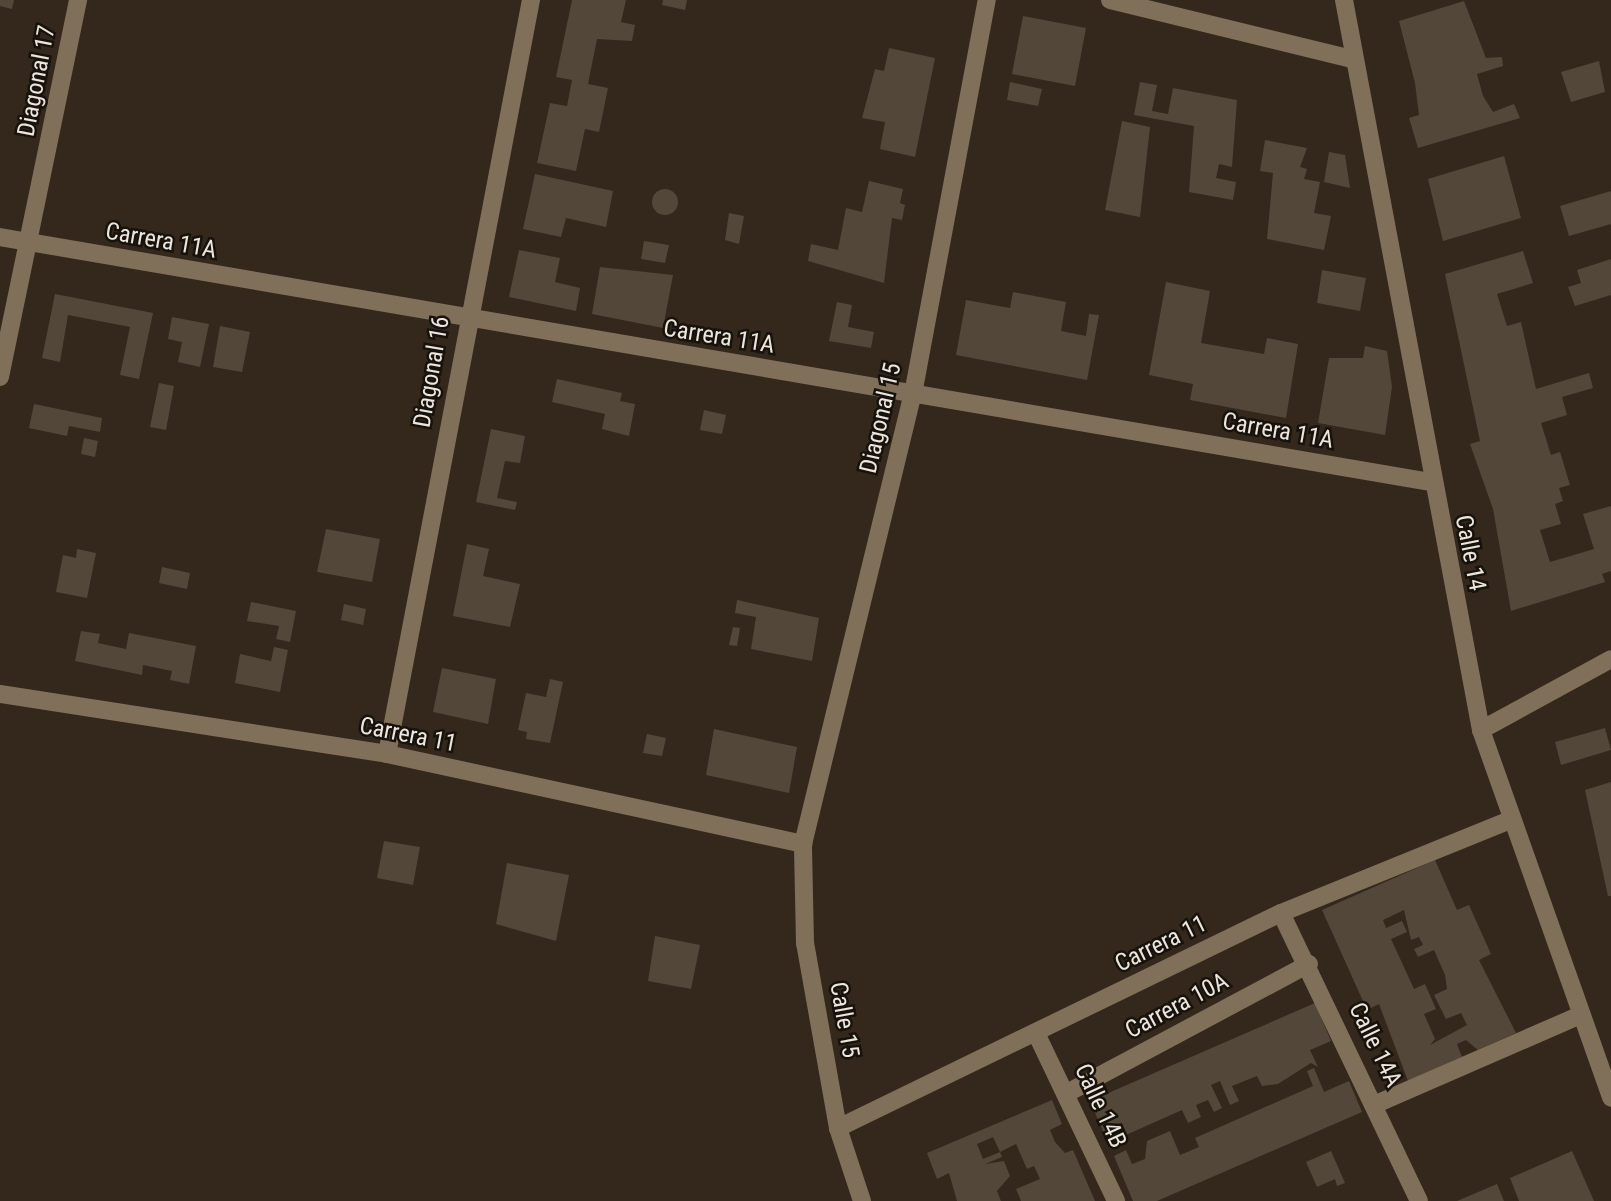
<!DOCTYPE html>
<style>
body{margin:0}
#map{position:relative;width:1611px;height:1201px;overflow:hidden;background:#33281b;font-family:"Roboto Condensed",sans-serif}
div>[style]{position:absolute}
.building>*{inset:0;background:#524738}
.round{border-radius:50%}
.minor>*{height:18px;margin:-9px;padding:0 9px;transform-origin:9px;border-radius:9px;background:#806f59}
span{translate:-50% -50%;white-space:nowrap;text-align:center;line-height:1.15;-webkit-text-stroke:5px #17120c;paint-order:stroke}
.street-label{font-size:24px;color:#ede6dd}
</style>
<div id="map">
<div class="building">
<div style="clip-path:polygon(0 0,14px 0,12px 9px,0 6px)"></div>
<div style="clip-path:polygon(572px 0,626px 0,621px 22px,635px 25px,632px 41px,597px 39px,588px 84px,608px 88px,599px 132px,585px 129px,576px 171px,537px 163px,550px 103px,567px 106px,572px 80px,556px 77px)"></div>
<div style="clip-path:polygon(663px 0,687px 0,685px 10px,662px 5px)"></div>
<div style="clip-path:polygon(1464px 1px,1486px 58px,1502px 57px,1503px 66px,1477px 74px,1483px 96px,1493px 112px,1514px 104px,1520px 118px,1418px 148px,1409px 118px,1419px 115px,1415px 83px,1399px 21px)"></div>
<div style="clip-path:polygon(1023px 16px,1086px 28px,1075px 86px,1012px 74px)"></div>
<div style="clip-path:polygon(889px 48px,935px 58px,915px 157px,880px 149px,885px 122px,862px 118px,875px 69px,884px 71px)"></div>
<div style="clip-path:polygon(1599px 61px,1605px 92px,1571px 102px,1561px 72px)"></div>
<div style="clip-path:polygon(1010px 82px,1042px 89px,1038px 106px,1007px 100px)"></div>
<div style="clip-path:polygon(1140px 82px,1157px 85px,1152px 111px,1168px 114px,1173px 88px,1237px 100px,1232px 167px,1219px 164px,1216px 178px,1236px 182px,1233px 200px,1189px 192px,1194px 126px,1134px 115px)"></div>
<div style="clip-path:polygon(1122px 121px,1150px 127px,1140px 217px,1105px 210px)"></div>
<div style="clip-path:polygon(1265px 140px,1307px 148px,1300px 167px,1307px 169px,1304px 179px,1320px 182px,1314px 213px,1331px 216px,1324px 250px,1267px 239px,1273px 173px,1260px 171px)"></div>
<div style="clip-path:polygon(1329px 152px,1345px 155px,1350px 188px,1324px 182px)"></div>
<div style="clip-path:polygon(1504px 156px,1521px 218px,1443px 241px,1428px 179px)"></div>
<div style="clip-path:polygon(535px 174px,613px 191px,606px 227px,566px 218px,561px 237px,523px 229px)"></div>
<div style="clip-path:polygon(869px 181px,903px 189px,900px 203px,905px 205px,902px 220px,892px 218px,884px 283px,808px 261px,811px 244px,838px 250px,846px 208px,862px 212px)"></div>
<div class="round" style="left:652px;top:189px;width:26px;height:26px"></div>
<div style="clip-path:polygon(1611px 191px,1611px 224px,1569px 236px,1560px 206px)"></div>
<div style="clip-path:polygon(729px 213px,744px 216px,739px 244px,725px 240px)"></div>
<div style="clip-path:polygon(644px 241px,669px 245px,665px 263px,641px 259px)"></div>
<div style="clip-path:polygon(519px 250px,560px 258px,555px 282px,580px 288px,576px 311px,509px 297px)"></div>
<div style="clip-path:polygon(1523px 251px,1533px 283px,1497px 294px,1507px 326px,1521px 322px,1536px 389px,1589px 373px,1593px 388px,1562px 397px,1567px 415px,1541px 423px,1551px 455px,1560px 452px,1570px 485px,1559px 488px,1563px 501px,1555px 504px,1561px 524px,1540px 530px,1550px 562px,1594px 549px,1583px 514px,1611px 506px,1611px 571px,1602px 574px,1605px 582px,1511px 611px,1493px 509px,1470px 444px,1480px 441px,1445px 274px)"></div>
<div style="clip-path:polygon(1611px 259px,1611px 295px,1575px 306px,1568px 287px,1581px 283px,1577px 270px)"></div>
<div style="clip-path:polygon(600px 267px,673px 275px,663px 328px,592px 314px)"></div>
<div style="clip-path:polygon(1322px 270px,1366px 278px,1360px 311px,1317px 303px)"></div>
<div style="clip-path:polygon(1166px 282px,1210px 291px,1201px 343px,1264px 354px,1267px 338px,1298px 344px,1286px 418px,1190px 400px,1193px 384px,1149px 375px)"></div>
<div style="clip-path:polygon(1013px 292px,1066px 302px,1061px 331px,1086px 336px,1089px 314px,1099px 315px,1087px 380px,956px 355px,966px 300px,1010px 308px)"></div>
<div style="clip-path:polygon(55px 294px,153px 313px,139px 379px,120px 375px,130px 327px,68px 315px,60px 362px,42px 358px)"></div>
<div style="clip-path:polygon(837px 302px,852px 305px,848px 327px,874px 332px,871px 348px,829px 341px)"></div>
<div style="clip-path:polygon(172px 317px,209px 324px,200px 367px,178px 362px,182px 342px,168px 339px)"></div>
<div style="clip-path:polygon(220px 326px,250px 332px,242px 372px,213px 367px)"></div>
<div style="clip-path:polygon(1365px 346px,1387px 351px,1392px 387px,1385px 435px,1318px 423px,1329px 358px,1363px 358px)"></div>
<div style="clip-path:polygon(557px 379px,622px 393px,620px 401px,635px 404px,629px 436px,602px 429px,605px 414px,552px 402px)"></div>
<div style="clip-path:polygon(159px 383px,174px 386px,166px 430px,150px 427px)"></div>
<div style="clip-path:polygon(34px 404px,102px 418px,100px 432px,69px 426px,67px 436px,29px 428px)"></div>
<div style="clip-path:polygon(704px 410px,726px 415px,722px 434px,700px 430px)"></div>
<div style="clip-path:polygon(491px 429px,525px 436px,520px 463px,505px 461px,497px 498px,517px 502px,515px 510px,476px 502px)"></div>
<div style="clip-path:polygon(84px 438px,98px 441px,95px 457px,81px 454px)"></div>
<div style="clip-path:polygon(326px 529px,380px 539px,372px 582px,317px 572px)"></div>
<div style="clip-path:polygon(467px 544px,489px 549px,483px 576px,520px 584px,510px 627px,453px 616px)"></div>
<div style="clip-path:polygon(77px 549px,96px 553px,87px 598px,56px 592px,63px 555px,76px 558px)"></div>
<div style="clip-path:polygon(162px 567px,190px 573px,187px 589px,159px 583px)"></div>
<div style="clip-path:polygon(737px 600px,819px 618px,812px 661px,751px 649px,756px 617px,735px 613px)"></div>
<div style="clip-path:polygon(251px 602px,296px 611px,290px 642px,276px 639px,279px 626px,247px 621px)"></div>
<div style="clip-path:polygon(344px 604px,366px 609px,363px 625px,341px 620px)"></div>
<div style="clip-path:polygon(733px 627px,740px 628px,737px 646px,729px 645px)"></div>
<div style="clip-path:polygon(81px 631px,100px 634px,98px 643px,126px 649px,129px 633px,196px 646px,189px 684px,170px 680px,172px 671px,143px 665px,142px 675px,75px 661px)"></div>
<div style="clip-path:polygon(274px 647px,288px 650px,280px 692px,235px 683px,240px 654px,271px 661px)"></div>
<div style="clip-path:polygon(442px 668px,496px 679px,488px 724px,433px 712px)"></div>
<div style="clip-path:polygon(550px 679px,563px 682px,550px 743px,526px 739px,527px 732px,518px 730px,526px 693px,546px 697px)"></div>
<div style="clip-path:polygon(1605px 728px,1611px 750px,1561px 765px,1555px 742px)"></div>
<div style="clip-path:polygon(714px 729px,797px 747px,789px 793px,706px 775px)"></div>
<div style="clip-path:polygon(647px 734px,666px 738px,662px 756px,643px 753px)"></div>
<div style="clip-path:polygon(1611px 782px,1611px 896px,1608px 896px,1585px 790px)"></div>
<div style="clip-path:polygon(384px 841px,420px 847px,413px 885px,377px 878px)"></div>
<div style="clip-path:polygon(evenodd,1435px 860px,1457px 910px,1469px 905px,1491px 954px,1479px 960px,1516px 1033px,1478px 1050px,1466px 1040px,1457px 1044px,1462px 1057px,1408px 1081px,1379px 1004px,1367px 1010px,1322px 910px,1435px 860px,1404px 910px,1411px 940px,1419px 937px,1423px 945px,1414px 949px,1418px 957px,1434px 950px,1445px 975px,1447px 989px,1434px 995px,1446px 1019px,1461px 1013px,1467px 1025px,1430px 1045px,1435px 1039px,1424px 1014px,1436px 1009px,1425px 984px,1414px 989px,1391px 939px,1407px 932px,1402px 921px,1386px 928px,1383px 920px,1404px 910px)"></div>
<div style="clip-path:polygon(507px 863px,569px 875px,556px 941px,496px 924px)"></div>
<div style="clip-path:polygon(655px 936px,700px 945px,691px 989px,648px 981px)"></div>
<div style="clip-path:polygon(1315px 1003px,1331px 1041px,1310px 1050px,1318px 1067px,1311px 1063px,1278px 1084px,1262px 1086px,1257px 1076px,1232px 1086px,1239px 1101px,1230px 1105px,1220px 1081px,1211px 1085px,1222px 1108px,1214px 1112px,1208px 1100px,1196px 1105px,1201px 1117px,1188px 1123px,1182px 1110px,1108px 1143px,1090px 1101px)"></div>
<div style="clip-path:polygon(1314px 1068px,1324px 1092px,1349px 1081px,1362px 1112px,1157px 1201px,1133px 1201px,1114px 1156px,1126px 1150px,1132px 1164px,1145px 1159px,1147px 1141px,1170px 1131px,1180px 1155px,1199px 1147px,1195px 1138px,1313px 1086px,1307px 1071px)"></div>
<div style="clip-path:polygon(1052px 1100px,1062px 1124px,1050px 1130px,1055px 1142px,1065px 1153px,1073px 1150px,1095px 1201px,1021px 1201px,1016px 1189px,1040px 1179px,1034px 1166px,1027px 1169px,1016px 1144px,1000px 1152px,993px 1137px,977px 1144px,983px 1159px,1000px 1152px,1002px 1157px,985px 1164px,1004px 1161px,1010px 1176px,997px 1191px,1001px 1201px,957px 1201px,949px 1173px,937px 1179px,927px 1153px)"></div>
<div style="clip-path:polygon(1331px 1151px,1345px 1183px,1337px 1186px,1335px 1179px,1317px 1187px,1306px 1162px)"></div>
<div style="clip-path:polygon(1572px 1151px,1594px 1201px,1519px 1201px,1510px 1178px)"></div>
<div style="clip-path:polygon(1497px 1184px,1504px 1201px,1457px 1201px)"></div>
</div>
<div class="minor">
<div style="left:1110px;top:0;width:249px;rotate:13.7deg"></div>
<div style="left:1344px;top:0;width:743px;rotate:79.37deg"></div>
<div style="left:1481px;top:730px;width:390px;rotate:70.5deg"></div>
<div style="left:0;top:237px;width:1452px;rotate:9.72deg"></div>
<div style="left:0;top:377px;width:385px;rotate:-78.3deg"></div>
<div style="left:0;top:694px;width:392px;rotate:8.8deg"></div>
<div style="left:387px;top:754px;width:426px;rotate:12.2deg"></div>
<div style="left:1481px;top:730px;width:148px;rotate:-28.6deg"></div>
<div style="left:387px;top:754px;width:768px;rotate:-79.19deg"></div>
<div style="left:1281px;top:913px;width:319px;rotate:64.4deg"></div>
<div style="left:1036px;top:1033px;width:186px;rotate:64.5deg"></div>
<div style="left:1069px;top:1092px;width:272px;rotate:-28.1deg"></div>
<div style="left:1376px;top:1104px;width:223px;rotate:-23.5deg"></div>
<div style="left:838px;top:1128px;width:492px;rotate:-25.9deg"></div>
<div style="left:1281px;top:913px;width:249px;rotate:-22.1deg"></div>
<div style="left:862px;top:1201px;width:77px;rotate:-108.2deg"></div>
<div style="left:838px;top:1128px;width:188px;rotate:-100.1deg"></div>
<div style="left:805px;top:943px;width:99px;rotate:-91.2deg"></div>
<div style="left:803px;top:844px;width:463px;rotate:-76.3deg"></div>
<div style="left:913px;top:394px;width:401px;rotate:-79.4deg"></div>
</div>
<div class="street-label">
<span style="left:37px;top:81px;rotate:-79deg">Diagonal 17</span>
<span style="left:161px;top:241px;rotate:10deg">Carrera 11A</span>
<span style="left:719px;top:337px;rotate:9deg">Carrera 11A</span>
<span style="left:432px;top:372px;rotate:-80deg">Diagonal 16</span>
<span style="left:881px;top:418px;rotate:-77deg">Diagonal 15</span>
<span style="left:1278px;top:431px;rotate:10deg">Carrera 11A</span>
<span style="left:1470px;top:553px;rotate:79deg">Calle 14</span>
<span style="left:408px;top:735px;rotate:11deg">Carrera 11</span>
<span style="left:1161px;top:944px;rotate:-26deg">Carrera 11</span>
<span style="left:1177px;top:1006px;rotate:-28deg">Carrera 10A</span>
<span style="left:844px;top:1020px;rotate:80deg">Calle 15</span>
<span style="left:1375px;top:1045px;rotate:64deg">Calle 14A</span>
<span style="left:1100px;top:1106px;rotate:65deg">Calle 14B</span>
</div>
</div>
